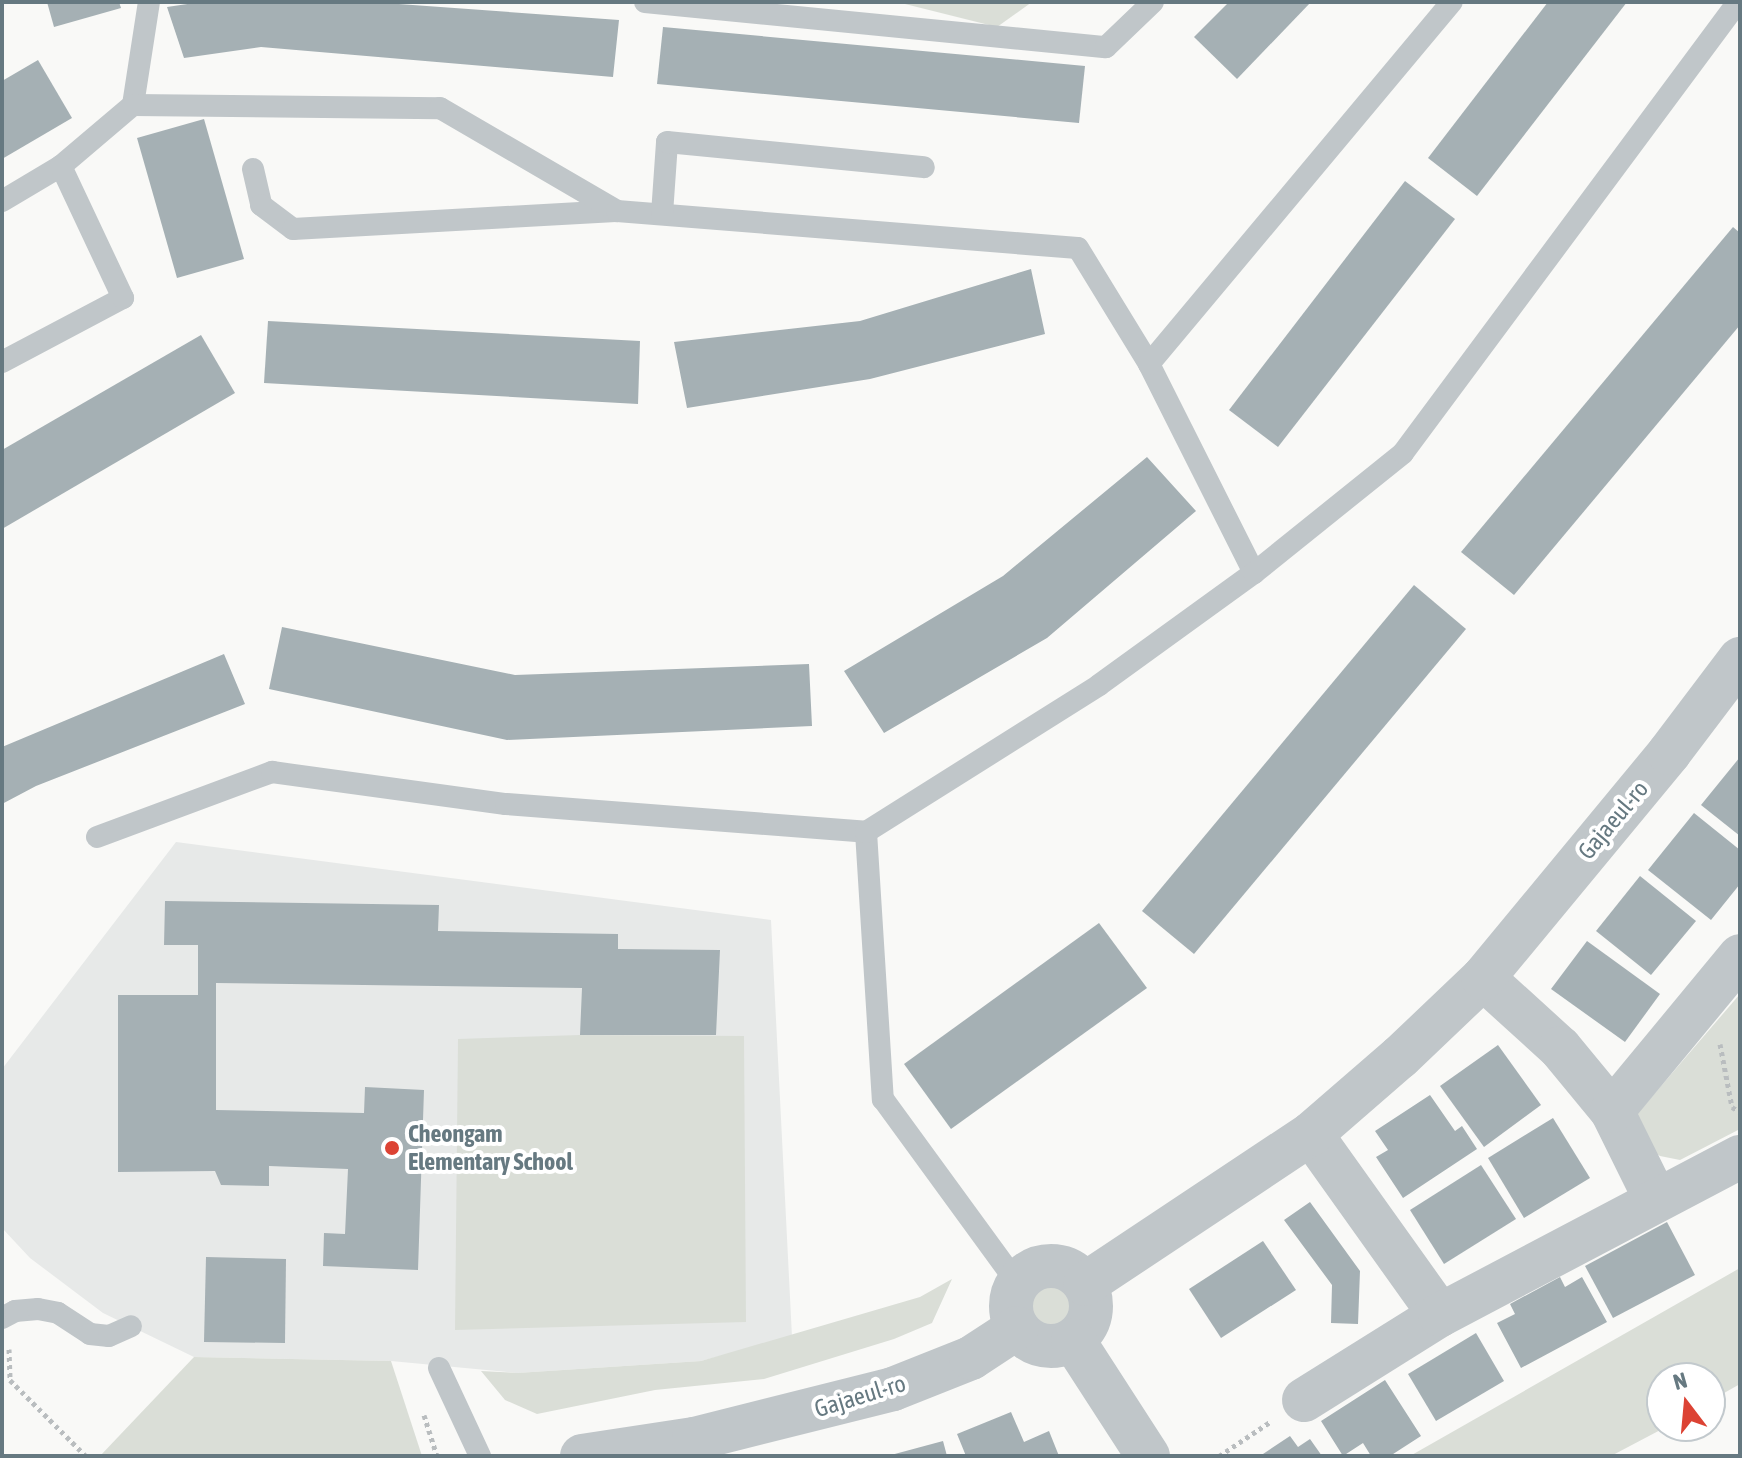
<!DOCTYPE html>
<style>
body{margin:0}
#map{position:relative;width:1742px;height:1458px;overflow:hidden;background:#f9f9f7;font-family:"Asap Condensed",sans-serif}
div>[style]{position:absolute}
.built>*{inset:0;background:#e7e9e8}
.green>*{inset:0;background:#daded7}
.round{border-radius:50%}
.building>*{inset:0;background:#a5b0b4}
.path>*{height:5px;margin-top:-2.5px;transform-origin:0;background:repeating-linear-gradient(90deg,#b9bdbf 0 4px,transparent 0 8px)}
.service>*{height:22px;margin:-11px;padding:0 11px;transform-origin:11px;border-radius:11px;background:#c0c6c9}
.minor>*{height:44px;margin:-22px;padding:0 22px;transform-origin:22px;border-radius:22px;background:#c0c6c9}
.minor>.ring{margin:-22px;padding:0;box-sizing:content-box;background:none;border:44px solid #c0c6c9;border-radius:50%}
.dots>*{width:22px;height:22px;translate:-50% -50%;box-sizing:border-box;border:4px solid #fff;border-radius:50%}
span{translate:-50% -50%;white-space:nowrap;text-align:center;line-height:1.15;-webkit-text-stroke:8px #fff;paint-order:stroke}
.street-label{font-size:24px;color:#667981}
.poi-label{font-size:24px;color:#667981;font-weight:700}
.left{translate:0 -50%;text-align:left}
.frame{position:absolute;inset:0;border:4px solid #667981;pointer-events:none}
.north{position:absolute;left:1646px;top:1362px;width:80px;height:80px;box-sizing:border-box;background:#fff;border:2px solid #c2c9cd;border-radius:50%;rotate:344deg;font-size:22px;font-weight:700;line-height:32px;text-align:center;color:#667981}
.north::after{content:'';display:block;margin:auto;width:28px;height:36px;background:#dc4334;clip-path:polygon(50% 0,100% 100%,50% 72%,0 100%)}
</style>
<div id="map">
<div class="built">
<div style="clip-path:polygon(176px 842px,771px 920px,792px 1337px,701px 1361px,517px 1373px,391px 1361px,194px 1357px,103px 1313px,30px 1258px,2px 1228px,2px 1069px)"></div>
</div>
<div class="green">
<div style="clip-path:polygon(897px 2px,1032px 2px,997px 27px)"></div>
<div style="clip-path:polygon(1740px 994px,1740px 1129px,1680px 1160px,1660px 1156px,1642px 1144px,1637px 1114px)"></div>
<div style="clip-path:polygon(580px 1035px,744px 1036px,746px 1322px,455px 1330px,458px 1039px)"></div>
<div style="clip-path:polygon(1740px 1268px,1740px 1384px,1710px 1401px,1710px 1378px,1662px 1378px,1662px 1426px,1666px 1427px,1611px 1456px,1410px 1456px)"></div>
<div style="clip-path:polygon(952px 1279px,932px 1323px,894px 1339px,764px 1379px,655px 1390px,537px 1414px,505px 1400px,481px 1371px,517px 1373px,701px 1361px,920px 1297px)"></div>
<div class="round" style="left:1029px;top:1284px;width:44px;height:44px"></div>
<div style="clip-path:polygon(194px 1357px,391px 1361px,422px 1456px,100px 1456px)"></div>
</div>
<div class="building">
<div style="clip-path:polygon(47px 2px,119px 2px,121px 8px,54px 27px)"></div>
<div style="clip-path:polygon(201px 2px,371px 2px,619px 20px,613px 77px,261px 47px,184px 58px,167px 7px)"></div>
<div style="clip-path:polygon(1229px 2px,1311px 2px,1237px 79px,1194px 37px)"></div>
<div style="clip-path:polygon(1548px 2px,1627px 2px,1477px 196px,1428px 158px)"></div>
<div style="clip-path:polygon(663px 27px,1085px 66px,1079px 123px,657px 84px)"></div>
<div style="clip-path:polygon(38px 60px,72px 118px,2px 159px,2px 81px)"></div>
<div style="clip-path:polygon(204px 119px,244px 259px,177px 278px,137px 138px)"></div>
<div style="clip-path:polygon(1405px 181px,1455px 219px,1278px 447px,1229px 410px)"></div>
<div style="clip-path:polygon(1733px 227px,1740px 233px,1740px 325px,1514px 595px,1461px 552px)"></div>
<div style="clip-path:polygon(1031px 269px,1045px 334px,870px 379px,687px 408px,674px 342px,860px 321px)"></div>
<div style="clip-path:polygon(268px 321px,640px 341px,638px 404px,264px 383px)"></div>
<div style="clip-path:polygon(201px 335px,235px 393px,2px 529px,2px 450px)"></div>
<div style="clip-path:polygon(1147px 457px,1196px 511px,1047px 638px,884px 733px,844px 671px,1003px 576px)"></div>
<div style="clip-path:polygon(1414px 585px,1466px 629px,1194px 954px,1142px 911px)"></div>
<div style="clip-path:polygon(282px 627px,515px 675px,809px 664px,812px 726px,507px 740px,269px 689px)"></div>
<div style="clip-path:polygon(224px 654px,245px 704px,36px 786px,2px 804px,2px 747px)"></div>
<div style="clip-path:polygon(1740px 757px,1740px 836px,1701px 805px)"></div>
<div style="clip-path:polygon(1694px 813px,1740px 850px,1740px 884px,1711px 920px,1648px 870px)"></div>
<div style="clip-path:polygon(1640px 876px,1696px 921px,1651px 975px,1596px 931px)"></div>
<div style="clip-path:polygon(165px 901px,439px 905px,438px 931px,618px 934px,618px 949px,720px 950px,716px 1035px,580px 1035px,582px 988px,216px 983px,216px 1110px,364px 1113px,365px 1087px,424px 1090px,418px 1270px,323px 1266px,324px 1233px,345px 1234px,348px 1169px,269px 1166px,269px 1186px,221px 1185px,215px 1171px,118px 1172px,118px 995px,198px 995px,198px 945px,164px 945px)"></div>
<div style="clip-path:polygon(1099px 923px,1147px 988px,951px 1129px,904px 1064px)"></div>
<div style="clip-path:polygon(1587px 941px,1660px 994px,1625px 1042px,1551px 989px)"></div>
<div style="clip-path:polygon(1498px 1045px,1541px 1105px,1484px 1147px,1440px 1086px)"></div>
<div style="clip-path:polygon(1430px 1095px,1455px 1131px,1462px 1126px,1477px 1149px,1403px 1198px,1376px 1157px,1388px 1150px,1375px 1131px)"></div>
<div style="clip-path:polygon(1553px 1118px,1590px 1178px,1524px 1218px,1488px 1158px)"></div>
<div style="clip-path:polygon(1481px 1165px,1516px 1219px,1444px 1264px,1410px 1210px)"></div>
<div style="clip-path:polygon(1310px 1202px,1360px 1271px,1358px 1324px,1331px 1323px,1332px 1285px,1284px 1220px)"></div>
<div style="clip-path:polygon(1667px 1222px,1695px 1275px,1613px 1318px,1585px 1266px)"></div>
<div style="clip-path:polygon(1263px 1241px,1296px 1290px,1221px 1338px,1189px 1289px)"></div>
<div style="clip-path:polygon(206px 1257px,286px 1259px,285px 1343px,204px 1342px)"></div>
<div style="clip-path:polygon(1560px 1277px,1565px 1287px,1582px 1277px,1607px 1322px,1521px 1368px,1497px 1323px,1515px 1314px,1510px 1304px)"></div>
<div style="clip-path:polygon(1476px 1333px,1504px 1381px,1436px 1421px,1408px 1374px)"></div>
<div style="clip-path:polygon(1385px 1380px,1421px 1436px,1390px 1456px,1371px 1456px,1363px 1443px,1343px 1456px,1321px 1421px)"></div>
<div style="clip-path:polygon(1011px 1412px,1024px 1442px,1049px 1431px,1059px 1456px,966px 1456px,957px 1434px)"></div>
<div style="clip-path:polygon(1290px 1436px,1298px 1447px,1310px 1439px,1322px 1456px,1260px 1456px)"></div>
<div style="clip-path:polygon(943px 1441px,947px 1456px,891px 1456px,891px 1455px)"></div>
</div>
<div class="path">
<div style="left:1720px;top:1044px;width:64px;rotate:79.2deg"></div>
<div style="left:1732px;top:1107px;width:9px;rotate:32deg"></div>
<div style="left:9px;top:1349px;width:31px;rotate:88deg"></div>
<div style="left:10px;top:1380px;width:107px;rotate:45deg"></div>
<div style="left:424px;top:1415px;width:43px;rotate:72.4deg"></div>
<div style="left:1219px;top:1456px;width:61px;rotate:-33.7deg"></div>
</div>
<div class="service">
<div style="left:645px;top:2px;width:463px;rotate:5.6deg"></div>
<div style="left:1106px;top:47px;width:65px;rotate:-43.8deg"></div>
<div style="left:133px;top:105px;width:104px;rotate:-81.2deg"></div>
<div style="left:253px;top:169px;width:37px;rotate:77deg"></div>
<div style="left:261px;top:205px;width:40px;rotate:37deg"></div>
<div style="left:293px;top:229px;width:323px;rotate:-3.2deg"></div>
<div style="left:2px;top:201px;width:69px;rotate:-30.7deg"></div>
<div style="left:61px;top:166px;width:94px;rotate:-40.3deg"></div>
<div style="left:133px;top:105px;width:307px;rotate:0.6deg"></div>
<div style="left:440px;top:108px;width:205px;rotate:30.2deg"></div>
<div style="left:617px;top:211px;width:462px;rotate:4.6deg"></div>
<div style="left:1078px;top:248px;width:136px;rotate:58.5deg"></div>
<div style="left:1149px;top:364px;width:234px;rotate:63.3deg"></div>
<div style="left:662px;top:214px;width:72px;rotate:-86deg"></div>
<div style="left:667px;top:142px;width:258px;rotate:5.6deg"></div>
<div style="left:2px;top:362px;width:137px;rotate:-27.9deg"></div>
<div style="left:123px;top:298px;width:146px;rotate:-115.2deg"></div>
<div style="left:1149px;top:364px;width:472px;rotate:-50.1deg"></div>
<div style="left:866px;top:832px;width:268px;rotate:86.4deg"></div>
<div style="left:883px;top:1099px;width:229px;rotate:53.9deg"></div>
<div style="left:97px;top:837px;width:187px;rotate:-20.4deg"></div>
<div style="left:272px;top:772px;width:236px;rotate:7.8deg"></div>
<div style="left:506px;top:804px;width:361px;rotate:4.4deg"></div>
<div style="left:866px;top:832px;width:275px;rotate:-32.2deg"></div>
<div style="left:1099px;top:685px;width:191px;rotate:-35.9deg"></div>
<div style="left:1254px;top:573px;width:191px;rotate:-38.8deg"></div>
<div style="left:1403px;top:453px;width:562px;rotate:-53.4deg"></div>
<div style="left:2px;top:1318px;width:15px;rotate:-28deg"></div>
<div style="left:15px;top:1311px;width:23px;rotate:-5deg"></div>
<div style="left:38px;top:1309px;width:20px;rotate:11deg"></div>
<div style="left:58px;top:1313px;width:38px;rotate:33deg"></div>
<div style="left:90px;top:1334px;width:19px;rotate:6deg"></div>
<div style="left:109px;top:1336px;width:24px;rotate:-24deg"></div>
<div style="left:439px;top:1368px;width:97px;rotate:65deg"></div>
</div>
<div class="minor">
<div style="left:1483px;top:978px;width:104px;rotate:42.3deg"></div>
<div style="left:1560px;top:1048px;width:82px;rotate:50.5deg"></div>
<div style="left:1612px;top:1111px;width:99px;rotate:63.7deg"></div>
<div style="left:1612px;top:1111px;width:201px;rotate:-50.4deg"></div>
<div style="left:1311px;top:1134px;width:222px;rotate:54.5deg"></div>
<div class="ring" style="left:1011px;top:1266px;width:36px;height:36px"></div>
<div style="left:1085px;top:1284px;width:271px;rotate:-33.6deg"></div>
<div style="left:1311px;top:1134px;width:118px;rotate:-40.9deg"></div>
<div style="left:1400px;top:1057px;width:115px;rotate:-43.6deg"></div>
<div style="left:1483px;top:978px;width:292px;rotate:-50.4deg"></div>
<div style="left:1669px;top:753px;width:118px;rotate:-52.9deg"></div>
<div style="left:1073px;top:1340px;width:138px;rotate:57.1deg"></div>
<div style="left:1304px;top:1400px;width:160px;rotate:-32deg"></div>
<div style="left:1440px;top:1315px;width:339px;rotate:-27.8deg"></div>
<div style="left:582px;top:1456px;width:113px;rotate:-8.6deg"></div>
<div style="left:694px;top:1439px;width:205px;rotate:-14.1deg"></div>
<div style="left:893px;top:1389px;width:84px;rotate:-21.7deg"></div>
<div style="left:971px;top:1358px;width:55px;rotate:-33.1deg"></div>
</div>
<div class="dots">
<div style="left:392px;top:1148px;background:#dc4334"></div>
</div>
<div class="street-label">
<span style="left:1613px;top:820px;rotate:-50deg">Gajaeul-ro</span>
<span style="left:860px;top:1396px;rotate:-17deg">Gajaeul-ro</span>
</div>
<div class="poi-label">
<span class="left" style="left:408px;top:1148px">Cheongam<br>Elementary School</span>
</div>
<div class="frame"></div>
<div class="north">N</div>
</div>
